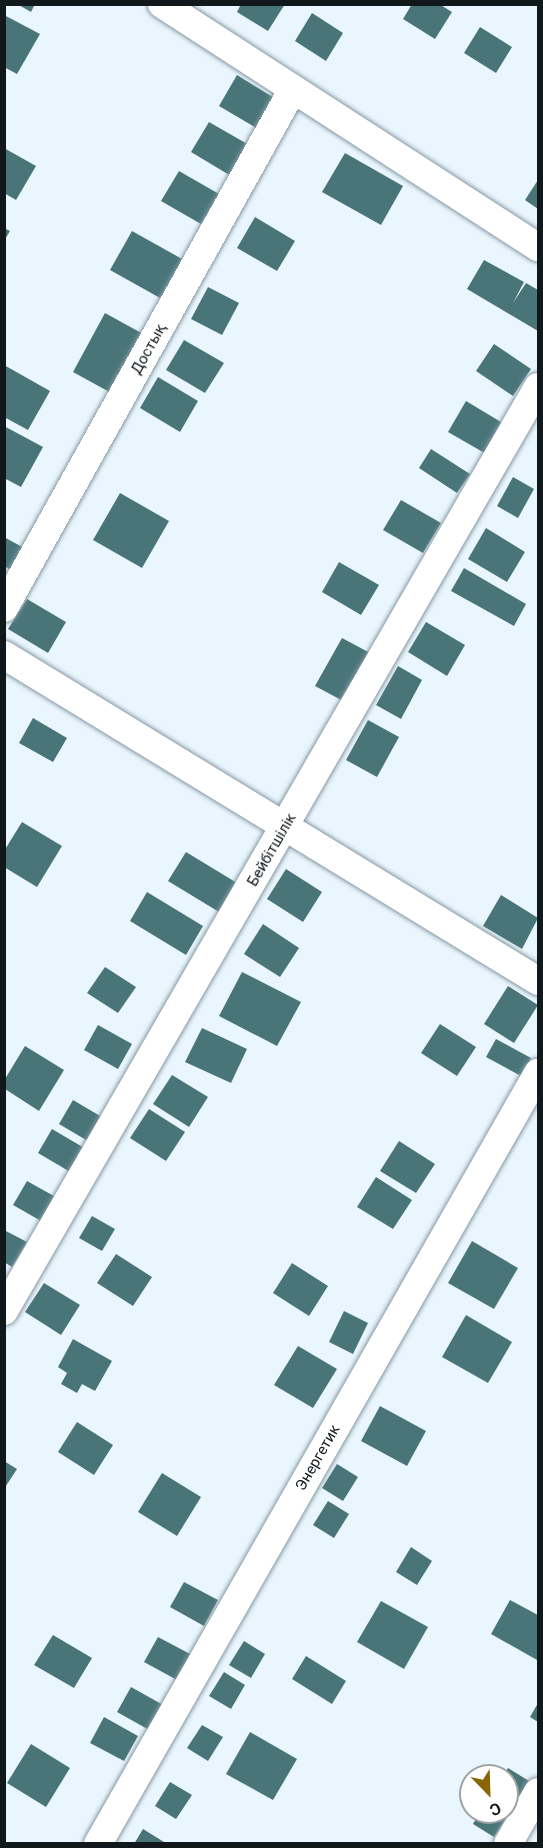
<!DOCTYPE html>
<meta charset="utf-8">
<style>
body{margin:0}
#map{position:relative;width:543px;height:1848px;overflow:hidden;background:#eaf6fd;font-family:Roboto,sans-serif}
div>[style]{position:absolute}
.building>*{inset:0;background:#497579}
.roads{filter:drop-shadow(0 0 2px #8598a3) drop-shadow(0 0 2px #8598a3)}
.street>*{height:28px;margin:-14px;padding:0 14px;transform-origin:14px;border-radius:14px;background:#fff}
span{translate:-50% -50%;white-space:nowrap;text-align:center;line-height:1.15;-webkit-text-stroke:4.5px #fff;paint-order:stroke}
.street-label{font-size:15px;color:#11181c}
.frame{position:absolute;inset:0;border:6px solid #11181c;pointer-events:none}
.north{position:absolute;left:459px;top:1764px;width:60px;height:60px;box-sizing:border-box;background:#fff;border:2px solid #a0a3a4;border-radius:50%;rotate:157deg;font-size:16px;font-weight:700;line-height:24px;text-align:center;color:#11181c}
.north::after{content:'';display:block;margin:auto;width:21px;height:27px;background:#8a6504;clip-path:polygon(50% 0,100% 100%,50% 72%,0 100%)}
</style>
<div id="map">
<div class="building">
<div style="clip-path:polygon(17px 4px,35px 4px,31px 12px)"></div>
<div style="clip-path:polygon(241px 4px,285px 4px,268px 31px,237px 12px)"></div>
<div style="clip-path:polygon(412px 4px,439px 4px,452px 12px,435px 39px,403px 19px)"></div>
<div style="clip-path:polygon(312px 13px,343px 33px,326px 61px,295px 41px)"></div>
<div style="clip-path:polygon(4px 15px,40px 34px,17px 74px,4px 67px)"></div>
<div style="clip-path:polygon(480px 27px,512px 47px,496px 73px,464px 53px)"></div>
<div style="clip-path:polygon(237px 75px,276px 99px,258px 129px,219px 106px)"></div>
<div style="clip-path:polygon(209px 122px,249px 145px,231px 176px,191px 152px)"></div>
<div style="clip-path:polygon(4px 148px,36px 166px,16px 200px,4px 193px)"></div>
<div style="clip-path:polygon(345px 153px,403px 186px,381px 225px,322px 192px)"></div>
<div style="clip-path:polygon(179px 171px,219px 194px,201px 224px,161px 201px)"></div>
<div style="clip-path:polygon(538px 180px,538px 209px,525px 200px)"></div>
<div style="clip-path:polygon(255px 217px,295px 241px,277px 271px,237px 248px)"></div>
<div style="clip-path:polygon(4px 228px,10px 231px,4px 241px)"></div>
<div style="clip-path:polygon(132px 231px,191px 264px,169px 303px,110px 270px)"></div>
<div style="clip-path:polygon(484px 260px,524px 282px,513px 303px,526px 283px,538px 290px,538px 331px,467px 289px)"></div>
<div style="clip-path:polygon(208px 287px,239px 303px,222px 335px,191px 319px)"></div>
<div style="clip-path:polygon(105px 313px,145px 335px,113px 394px,73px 372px)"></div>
<div style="clip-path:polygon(184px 340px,224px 363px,205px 393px,166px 370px)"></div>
<div style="clip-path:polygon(494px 344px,531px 369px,513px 396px,476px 371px)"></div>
<div style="clip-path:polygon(4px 365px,50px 391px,28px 430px,4px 417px)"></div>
<div style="clip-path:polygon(158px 377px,198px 401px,180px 432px,140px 408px)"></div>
<div style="clip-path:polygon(466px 401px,506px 425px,488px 455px,448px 432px)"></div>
<div style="clip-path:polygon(4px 426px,43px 447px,21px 487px,4px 478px)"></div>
<div style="clip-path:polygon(431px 449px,470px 474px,457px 493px,419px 468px)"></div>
<div style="clip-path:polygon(513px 477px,534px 489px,518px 518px,497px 506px)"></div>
<div style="clip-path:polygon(120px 493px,169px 521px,142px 568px,93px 540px)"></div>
<div style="clip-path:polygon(401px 500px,441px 523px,423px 553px,383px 530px)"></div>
<div style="clip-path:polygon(486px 528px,525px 552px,507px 582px,468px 559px)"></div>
<div style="clip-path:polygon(4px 537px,24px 548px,11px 570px,4px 566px)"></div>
<div style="clip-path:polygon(339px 562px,379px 585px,361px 615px,322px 592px)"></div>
<div style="clip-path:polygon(464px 568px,526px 604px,514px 626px,451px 591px)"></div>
<div style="clip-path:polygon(27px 599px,66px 622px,48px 653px,8px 629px)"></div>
<div style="clip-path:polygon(426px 622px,465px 645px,447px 676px,408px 652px)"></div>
<div style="clip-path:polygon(342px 638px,372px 654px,345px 702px,315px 686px)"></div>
<div style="clip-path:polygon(398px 666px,422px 680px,401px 719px,376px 705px)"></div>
<div style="clip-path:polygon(33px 718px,67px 738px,53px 762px,19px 743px)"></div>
<div style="clip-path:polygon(368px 720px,399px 737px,377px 777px,346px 760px)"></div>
<div style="clip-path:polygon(22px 822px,62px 846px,37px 887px,4px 867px,4px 851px)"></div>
<div style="clip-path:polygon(186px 852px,242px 886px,224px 915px,168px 881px)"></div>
<div style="clip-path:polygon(286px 869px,322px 892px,303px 922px,267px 899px)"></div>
<div style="clip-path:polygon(147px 892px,203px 926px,186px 955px,130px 921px)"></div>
<div style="clip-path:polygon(501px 895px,538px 918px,522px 949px,483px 926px)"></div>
<div style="clip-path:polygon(263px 924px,299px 948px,280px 977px,244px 954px)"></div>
<div style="clip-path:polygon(105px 967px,136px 987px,118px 1013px,87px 993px)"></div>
<div style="clip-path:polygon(242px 972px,301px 1002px,277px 1046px,219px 1016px)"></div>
<div style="clip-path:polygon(508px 986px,538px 1005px,514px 1043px,484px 1024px)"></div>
<div style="clip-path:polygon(440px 1024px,476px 1047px,457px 1076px,421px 1053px)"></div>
<div style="clip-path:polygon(98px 1025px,132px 1044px,118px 1069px,84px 1050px)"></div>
<div style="clip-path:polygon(202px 1028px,247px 1049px,231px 1083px,185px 1062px)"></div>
<div style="clip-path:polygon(496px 1039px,531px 1058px,521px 1076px,486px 1057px)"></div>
<div style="clip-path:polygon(25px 1046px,64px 1070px,39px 1111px,5px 1089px,5px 1079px)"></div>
<div style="clip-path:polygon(172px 1075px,208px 1097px,189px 1127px,153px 1104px)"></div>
<div style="clip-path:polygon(73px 1100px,107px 1120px,93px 1144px,59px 1124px)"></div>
<div style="clip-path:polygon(149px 1109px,185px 1132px,166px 1161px,130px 1138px)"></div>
<div style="clip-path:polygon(52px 1129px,86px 1149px,72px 1173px,38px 1153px)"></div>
<div style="clip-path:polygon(399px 1141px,435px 1164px,416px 1193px,380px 1171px)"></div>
<div style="clip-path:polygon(376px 1177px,412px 1200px,393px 1229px,357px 1207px)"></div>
<div style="clip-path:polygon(27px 1181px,61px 1200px,48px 1225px,13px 1205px)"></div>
<div style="clip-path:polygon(92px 1216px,115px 1229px,102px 1251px,79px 1238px)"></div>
<div style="clip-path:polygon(4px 1230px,27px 1242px,12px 1267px,4px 1262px)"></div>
<div style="clip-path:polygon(472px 1241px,518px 1268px,494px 1309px,448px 1283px)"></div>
<div style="clip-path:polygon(116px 1254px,152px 1277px,133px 1306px,97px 1283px)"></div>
<div style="clip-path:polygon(292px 1263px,328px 1286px,309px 1316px,273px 1293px)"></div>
<div style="clip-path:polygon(44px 1283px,80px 1305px,61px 1335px,25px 1312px)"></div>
<div style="clip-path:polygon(344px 1311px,368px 1323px,353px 1354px,329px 1342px)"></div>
<div style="clip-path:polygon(466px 1315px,512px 1342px,488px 1383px,442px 1357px)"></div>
<div style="clip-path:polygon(73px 1339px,112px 1361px,95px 1391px,82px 1384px,77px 1393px,61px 1384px,67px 1373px,58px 1367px)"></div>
<div style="clip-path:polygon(298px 1346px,337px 1369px,313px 1408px,274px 1385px)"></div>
<div style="clip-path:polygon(380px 1406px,426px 1431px,407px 1466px,361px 1441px)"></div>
<div style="clip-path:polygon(77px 1422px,113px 1445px,94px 1475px,58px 1452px)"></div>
<div style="clip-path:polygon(4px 1461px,17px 1469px,4px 1489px)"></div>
<div style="clip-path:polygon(337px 1464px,358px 1477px,343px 1501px,322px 1488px)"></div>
<div style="clip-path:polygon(162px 1473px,201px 1497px,177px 1536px,138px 1512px)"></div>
<div style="clip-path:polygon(328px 1501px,349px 1514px,334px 1538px,313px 1525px)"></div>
<div style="clip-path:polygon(411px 1547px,432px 1561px,417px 1585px,396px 1572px)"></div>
<div style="clip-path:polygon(184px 1582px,218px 1600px,204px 1626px,170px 1607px)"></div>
<div style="clip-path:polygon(510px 1600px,538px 1615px,537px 1660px,491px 1634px)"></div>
<div style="clip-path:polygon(381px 1601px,428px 1627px,404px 1669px,357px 1642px)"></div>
<div style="clip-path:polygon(53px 1635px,92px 1658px,74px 1688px,34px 1665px)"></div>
<div style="clip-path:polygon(158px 1637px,192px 1655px,177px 1680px,144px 1662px)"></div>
<div style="clip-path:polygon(244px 1641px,265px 1654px,251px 1678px,229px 1665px)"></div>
<div style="clip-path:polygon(306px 1656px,346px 1681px,332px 1704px,292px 1679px)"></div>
<div style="clip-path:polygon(224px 1672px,245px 1685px,231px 1709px,209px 1696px)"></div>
<div style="clip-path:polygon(131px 1687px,165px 1706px,151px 1731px,117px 1712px)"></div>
<div style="clip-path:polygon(538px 1703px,538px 1722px,530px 1717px)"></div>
<div style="clip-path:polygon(104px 1717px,138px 1736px,124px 1761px,90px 1743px)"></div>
<div style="clip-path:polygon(202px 1725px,223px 1737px,208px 1761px,187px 1748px)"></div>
<div style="clip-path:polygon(250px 1732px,297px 1759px,273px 1800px,226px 1774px)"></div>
<div style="clip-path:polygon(31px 1744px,70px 1768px,46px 1807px,7px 1783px)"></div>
<div style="clip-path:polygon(508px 1768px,529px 1781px,514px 1805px,507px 1801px,503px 1776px)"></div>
<div style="clip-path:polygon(170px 1782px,192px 1795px,176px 1819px,155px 1806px)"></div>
<div style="clip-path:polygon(480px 1812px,507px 1812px,509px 1813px,494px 1837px,473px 1824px)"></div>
<div style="clip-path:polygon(143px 1829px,164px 1842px,163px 1844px,134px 1844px)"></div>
</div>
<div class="roads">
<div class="street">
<div style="left:162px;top:4px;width:448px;rotate:32.9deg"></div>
<div style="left:4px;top:608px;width:594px;rotate:-60.89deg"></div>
<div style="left:4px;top:655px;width:626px;rotate:31.4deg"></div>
<div style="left:4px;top:1311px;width:1067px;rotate:-59.98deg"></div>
<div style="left:98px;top:1844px;width:888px;rotate:-60.29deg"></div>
<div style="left:508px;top:1844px;width:60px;rotate:-60deg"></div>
</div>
</div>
<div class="street-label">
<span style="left:149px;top:349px;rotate:-61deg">Достық</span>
<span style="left:272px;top:850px;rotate:-60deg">Бейбітшілік</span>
<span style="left:318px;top:1458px;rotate:-60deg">Энергетик</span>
</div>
<div class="frame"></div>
<div class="north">С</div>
</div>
